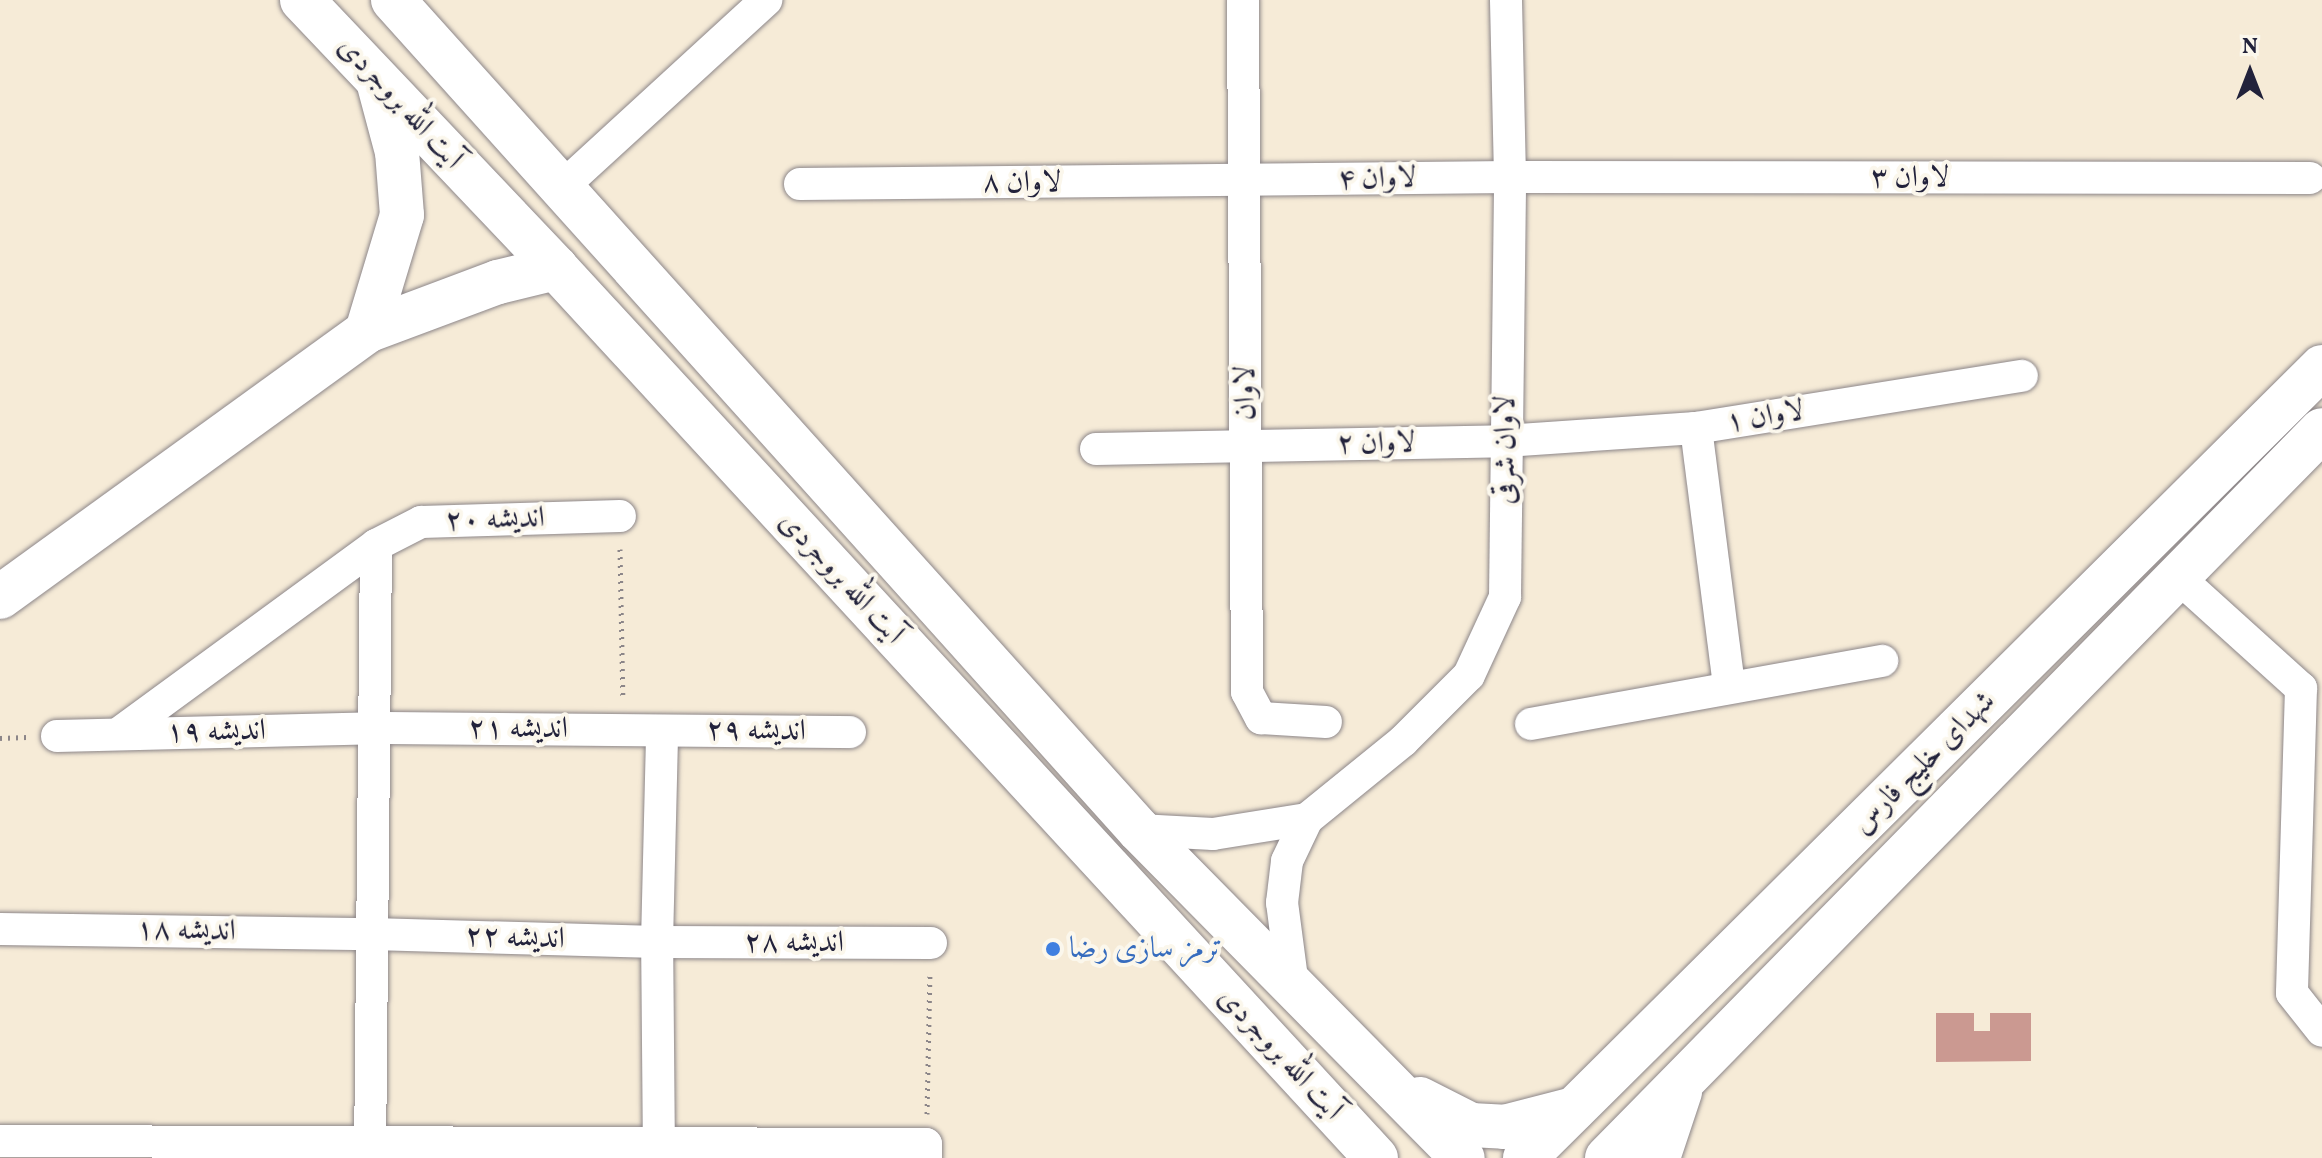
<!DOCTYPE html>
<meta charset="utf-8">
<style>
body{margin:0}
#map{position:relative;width:2322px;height:1158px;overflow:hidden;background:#f6ebd7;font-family:Vollkorn,Amiri,serif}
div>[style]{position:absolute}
.building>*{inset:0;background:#cb9991}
.path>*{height:5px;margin-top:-2.5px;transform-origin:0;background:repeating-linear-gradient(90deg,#8c8689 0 2px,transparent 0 8px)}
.roads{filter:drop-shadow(0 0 2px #8c8689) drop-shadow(0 0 2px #8c8689)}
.street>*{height:32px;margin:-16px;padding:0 16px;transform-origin:16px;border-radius:16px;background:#fff}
.secondary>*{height:44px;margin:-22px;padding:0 22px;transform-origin:22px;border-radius:22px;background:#fff}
.dots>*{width:22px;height:22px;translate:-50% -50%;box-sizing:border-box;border:4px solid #fbf7ec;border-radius:50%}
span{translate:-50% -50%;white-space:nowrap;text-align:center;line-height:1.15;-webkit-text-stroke:8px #fbf7ec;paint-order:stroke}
.street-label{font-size:30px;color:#22223b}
.shop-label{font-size:30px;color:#366cbe}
.left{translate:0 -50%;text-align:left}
.north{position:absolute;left:2210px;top:32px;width:80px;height:80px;-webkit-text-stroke:6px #fbf7ec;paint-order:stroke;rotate:0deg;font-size:22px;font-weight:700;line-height:32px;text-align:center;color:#22223b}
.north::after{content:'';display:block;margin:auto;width:28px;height:36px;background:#22223b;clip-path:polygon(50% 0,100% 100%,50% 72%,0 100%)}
</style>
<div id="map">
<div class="building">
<div style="clip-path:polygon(1936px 1013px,1974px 1013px,1974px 1031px,1990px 1031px,1990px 1013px,2031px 1013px,2031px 1061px,1936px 1062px)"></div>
</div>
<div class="path">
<div style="left:620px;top:549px;width:150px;rotate:88.9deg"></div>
<div style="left:0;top:738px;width:27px;rotate:-2deg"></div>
<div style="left:927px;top:1114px;width:138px;rotate:-88.8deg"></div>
</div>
<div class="roads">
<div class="street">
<div style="left:1243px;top:0;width:692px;rotate:89.67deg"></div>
<div style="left:1247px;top:692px;width:30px;rotate:62deg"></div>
<div style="left:1261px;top:718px;width:65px;rotate:3.5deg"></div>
<div style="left:800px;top:184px;width:710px;rotate:-0.56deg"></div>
<div style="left:1510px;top:177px;width:800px;rotate:0.07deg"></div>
<div style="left:560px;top:189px;width:280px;rotate:-42.5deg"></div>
<div style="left:1696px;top:428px;width:260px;rotate:82.7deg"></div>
<div style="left:1096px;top:449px;width:409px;rotate:-1.1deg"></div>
<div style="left:1505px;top:441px;width:191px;rotate:-3.9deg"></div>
<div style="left:1696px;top:428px;width:330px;rotate:-9.1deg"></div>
<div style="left:2178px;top:577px;width:166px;rotate:42.1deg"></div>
<div style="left:2301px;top:688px;width:305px;rotate:91.7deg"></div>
<div style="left:2292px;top:993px;width:48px;rotate:51.7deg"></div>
<div style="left:1531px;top:724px;width:357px;rotate:-10.2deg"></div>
<div style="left:118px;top:734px;width:320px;rotate:-36.2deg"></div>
<div style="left:376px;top:545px;width:51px;rotate:-27.1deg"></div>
<div style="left:421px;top:522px;width:199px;rotate:-1.7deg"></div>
<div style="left:57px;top:736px;width:317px;rotate:-1.4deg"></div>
<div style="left:374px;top:728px;width:476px;rotate:0.5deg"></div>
<div style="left:1139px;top:830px;width:74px;rotate:3.1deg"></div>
<div style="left:1213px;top:834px;width:95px;rotate:-9.1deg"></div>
<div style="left:0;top:929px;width:372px;rotate:0.8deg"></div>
<div style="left:372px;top:934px;width:285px;rotate:1.6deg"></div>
<div style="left:657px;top:942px;width:274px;rotate:0.2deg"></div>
<div style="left:1293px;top:986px;width:84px;rotate:-97.5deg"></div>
<div style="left:1282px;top:903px;width:42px;rotate:-83.2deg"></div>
<div style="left:1287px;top:861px;width:47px;rotate:-64.5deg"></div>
<div style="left:1307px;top:819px;width:124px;rotate:-39.1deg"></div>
<div style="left:1403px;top:741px;width:93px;rotate:-45deg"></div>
<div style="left:1469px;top:675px;width:86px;rotate:-65.2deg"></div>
<div style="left:1505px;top:597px;width:420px;rotate:-89.3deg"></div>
<div style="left:1510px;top:177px;width:177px;rotate:-91.3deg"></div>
<div style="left:0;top:1141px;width:926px;rotate:0.19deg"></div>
<div style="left:926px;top:1144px;width:14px;rotate:90deg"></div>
<div style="left:370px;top:1158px;width:613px;rotate:-89.44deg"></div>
<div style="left:659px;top:1158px;width:216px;rotate:-90.5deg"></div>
<div style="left:657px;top:942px;width:211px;rotate:-88.6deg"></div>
</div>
<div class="secondary">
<div style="left:302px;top:0;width:369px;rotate:46.5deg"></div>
<div style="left:556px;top:268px;width:1210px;rotate:47.34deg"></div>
<div style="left:393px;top:0;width:1116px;rotate:48.05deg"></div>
<div style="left:1139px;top:830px;width:461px;rotate:45.4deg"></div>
<div style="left:367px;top:331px;width:121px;rotate:-73.2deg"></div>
<div style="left:402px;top:215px;width:63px;rotate:-94.5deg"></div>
<div style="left:397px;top:152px;width:69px;rotate:-105deg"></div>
<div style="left:0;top:597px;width:453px;rotate:-35.9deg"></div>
<div style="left:367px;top:331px;width:140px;rotate:-20.5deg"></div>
<div style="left:498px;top:282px;width:60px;rotate:-13.6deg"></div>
<div style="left:1420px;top:1099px;width:57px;rotate:27deg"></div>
<div style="left:1471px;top:1125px;width:33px;rotate:3deg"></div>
<div style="left:1504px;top:1127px;width:72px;rotate:-14.4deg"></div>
<div style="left:1525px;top:1158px;width:1123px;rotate:-44.78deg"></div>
<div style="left:1607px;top:1158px;width:1020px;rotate:-45.52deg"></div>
<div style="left:1658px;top:1158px;width:70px;rotate:-71.6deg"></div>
</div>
</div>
<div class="dots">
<div style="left:1053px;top:949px;background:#3f7fe0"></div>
</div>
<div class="street-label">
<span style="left:400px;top:103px;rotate:47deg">آیت الله بروجردی</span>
<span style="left:1910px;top:178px">لاوان ۳</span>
<span style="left:1377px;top:179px;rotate:-1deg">لاوان ۴</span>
<span style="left:1022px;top:183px">لاوان ۸</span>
<span style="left:1246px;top:393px;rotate:-90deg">لاوان</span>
<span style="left:1765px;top:417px;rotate:-9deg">لاوان ۱</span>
<span style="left:1376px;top:444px;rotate:-1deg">لاوان ۲</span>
<span style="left:1506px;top:450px;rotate:-90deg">لاوان شرقی</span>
<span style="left:495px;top:520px;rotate:-2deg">اندیشه ۲۰</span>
<span style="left:841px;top:578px;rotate:47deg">آیت الله بروجردی</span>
<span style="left:518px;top:729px">اندیشه ۲۱</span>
<span style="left:756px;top:731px;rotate:1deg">اندیشه ۲۹</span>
<span style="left:216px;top:732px;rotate:-1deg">اندیشه ۱۹</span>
<span style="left:1924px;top:763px;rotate:-45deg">شهدای خلیج فارس</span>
<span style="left:186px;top:931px;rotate:1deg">اندیشه ۱۸</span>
<span style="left:515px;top:938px;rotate:2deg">اندیشه ۲۲</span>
<span style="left:794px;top:943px">اندیشه ۲۸</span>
<span style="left:1280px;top:1054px;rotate:47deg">آیت الله بروجردی</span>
</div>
<div class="shop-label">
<span class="left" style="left:1069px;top:949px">ترمز سازی رضا</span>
</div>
<div class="north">N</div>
</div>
